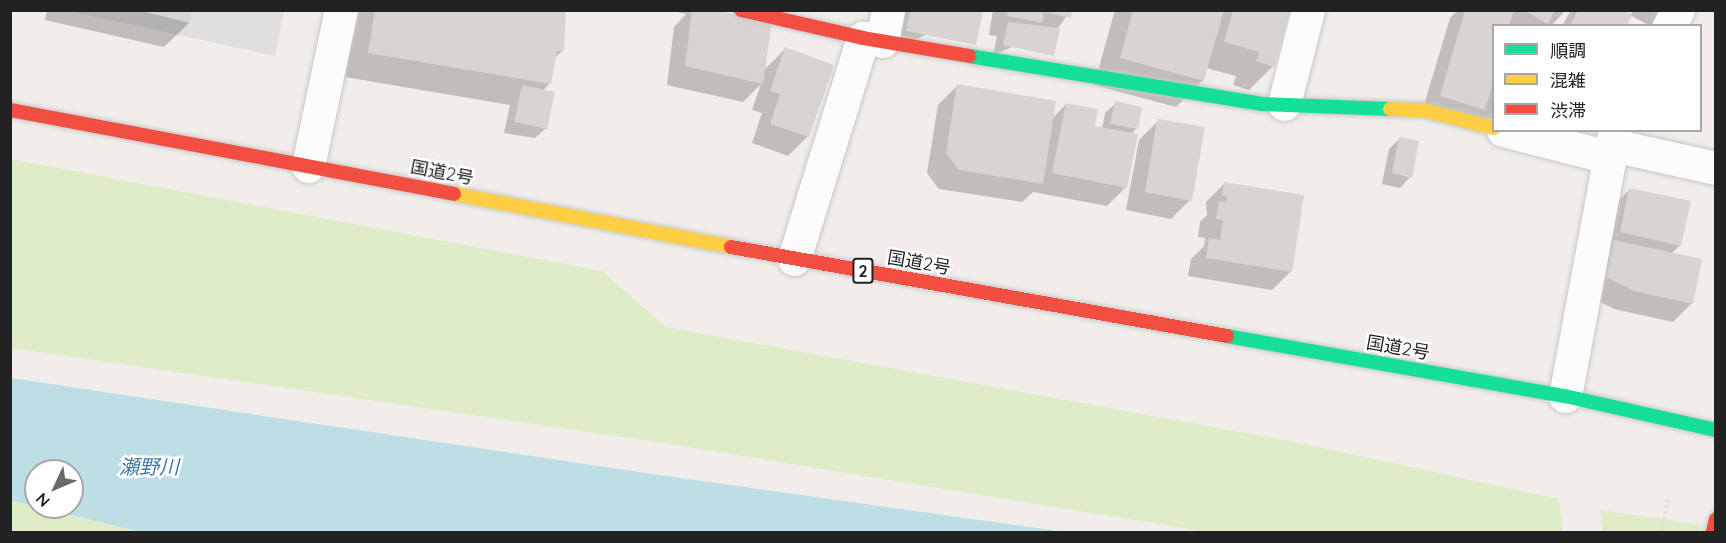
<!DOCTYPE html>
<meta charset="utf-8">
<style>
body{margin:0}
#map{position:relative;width:1726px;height:543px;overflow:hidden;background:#f0edea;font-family:Quicksand,"Noto Sans JP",sans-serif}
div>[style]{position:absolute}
.grass>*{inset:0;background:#deedc8}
.parking>*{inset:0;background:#e0dfde}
.water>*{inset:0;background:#bddee4}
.shadow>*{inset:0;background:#0003}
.building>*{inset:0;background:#d7d4d1}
.path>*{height:4px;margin-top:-2px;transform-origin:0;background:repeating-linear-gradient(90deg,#eddbda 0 3px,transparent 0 6px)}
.roads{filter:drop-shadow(0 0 2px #c9c8c6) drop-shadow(0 0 2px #c9c8c6)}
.street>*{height:33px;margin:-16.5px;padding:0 16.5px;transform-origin:16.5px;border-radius:16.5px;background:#fdfcfc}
.fast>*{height:14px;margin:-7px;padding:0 7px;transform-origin:7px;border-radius:7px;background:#16e098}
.slow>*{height:14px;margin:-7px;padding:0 7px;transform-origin:7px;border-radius:7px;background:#ffcf43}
.jam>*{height:14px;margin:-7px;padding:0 7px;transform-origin:7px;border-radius:7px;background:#f24e42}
span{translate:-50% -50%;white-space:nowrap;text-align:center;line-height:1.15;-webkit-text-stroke:5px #fff;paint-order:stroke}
.shield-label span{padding:2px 4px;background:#fff;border:2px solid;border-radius:4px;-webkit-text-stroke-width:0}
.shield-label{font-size:16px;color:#222;font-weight:700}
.street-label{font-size:18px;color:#222}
.water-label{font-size:20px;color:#4279a6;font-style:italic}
.frame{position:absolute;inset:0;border:12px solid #222;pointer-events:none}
.legend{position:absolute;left:1492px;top:24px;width:210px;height:108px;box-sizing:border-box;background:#fff;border:2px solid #a7a7a7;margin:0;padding:8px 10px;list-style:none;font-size:18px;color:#222}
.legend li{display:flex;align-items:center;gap:12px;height:30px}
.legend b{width:30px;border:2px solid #a7a7a7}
.north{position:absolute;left:24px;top:459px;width:60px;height:60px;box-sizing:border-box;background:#fff;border:2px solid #a7a7a7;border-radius:50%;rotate:226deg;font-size:16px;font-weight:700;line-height:24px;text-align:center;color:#222}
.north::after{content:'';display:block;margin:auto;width:21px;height:27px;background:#6a6968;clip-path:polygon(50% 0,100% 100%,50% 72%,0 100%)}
</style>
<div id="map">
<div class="grass">
<div style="clip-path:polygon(10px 159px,602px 271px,666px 327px,1295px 442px,1559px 499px,1563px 532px,1208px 532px,651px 441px,11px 348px)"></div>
<div style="clip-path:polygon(11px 500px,36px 507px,141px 532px,11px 532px)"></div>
<div style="clip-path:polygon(1600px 510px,1715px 527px,1715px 532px,1603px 532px)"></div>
</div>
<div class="parking">
<div style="clip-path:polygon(69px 11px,284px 11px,275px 56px)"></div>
</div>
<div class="water">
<div style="clip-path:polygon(11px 378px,659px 475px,1065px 532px,141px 532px,38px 507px,72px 507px,72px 471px,36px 471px,36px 507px,11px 500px)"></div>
</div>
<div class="shadow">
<div style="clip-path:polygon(47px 10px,191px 10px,189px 23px,164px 47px,45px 20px)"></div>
<div style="clip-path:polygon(356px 10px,564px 10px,562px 51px,554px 59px,549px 84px,543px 91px,546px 128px,535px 138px,504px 133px,510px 105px,345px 77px)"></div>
<div style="clip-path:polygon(670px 10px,707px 10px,763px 71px,785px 49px,832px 66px,807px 137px,788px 156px,752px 143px,762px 113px,752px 110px,761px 84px,743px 102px,667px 85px,674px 27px,686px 14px)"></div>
<div style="clip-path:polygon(891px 10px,981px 10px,883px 54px)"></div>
<div style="clip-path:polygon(993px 10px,1071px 10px,1058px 28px,993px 55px,997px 36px,989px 35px)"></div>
<div style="clip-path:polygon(1115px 10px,1288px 10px,1273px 66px,1249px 90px,1233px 85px,1236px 76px,1206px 68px,1203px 80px,1176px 107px,1094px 85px)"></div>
<div style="clip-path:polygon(1458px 10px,1566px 10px,1551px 26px,1494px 26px,1494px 126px,1421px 115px,1450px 18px)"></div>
<div style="clip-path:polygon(1571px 10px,1620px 10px,1630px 16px,1633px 10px,1663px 10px,1650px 26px,1630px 15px,1625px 26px,1562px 26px)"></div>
<div style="clip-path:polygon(957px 86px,1052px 119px,1066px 104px,1094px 127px,1102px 129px,1105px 113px,1116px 103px,1137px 128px,1131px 134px,1126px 187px,1107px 206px,1033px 192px,1022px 202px,939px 189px,927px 173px,938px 105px)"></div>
<div style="clip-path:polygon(1158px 121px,1190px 200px,1171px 219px,1126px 210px,1139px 140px)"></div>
<div style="clip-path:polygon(1399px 139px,1410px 177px,1400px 188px,1382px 184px,1389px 149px)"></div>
<div style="clip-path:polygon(1225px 183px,1291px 271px,1272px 290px,1188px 276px,1191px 259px,1204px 246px,1205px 238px,1198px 237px,1200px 222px,1207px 215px,1206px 202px)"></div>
<div style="clip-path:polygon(1629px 190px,1680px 245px,1671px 254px,1692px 303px,1673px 322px,1614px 309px,1588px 296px,1610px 209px)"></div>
</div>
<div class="building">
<div style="clip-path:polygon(137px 10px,192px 10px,190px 23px)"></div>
<div style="clip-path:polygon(375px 10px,566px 10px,564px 51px,557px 51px,551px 84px,368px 53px)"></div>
<div style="clip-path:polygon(692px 10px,714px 10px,772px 22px,763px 84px,685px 66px)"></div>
<div style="clip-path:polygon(910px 10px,983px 10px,976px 45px,906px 31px)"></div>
<div style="clip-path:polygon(1008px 10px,1072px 10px,1071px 18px,1044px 12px,1042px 23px,1007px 16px)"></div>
<div style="clip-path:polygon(1133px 10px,1224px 10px,1204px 81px,1120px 58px)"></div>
<div style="clip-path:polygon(1233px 10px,1290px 10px,1274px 67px,1256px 61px,1259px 52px,1224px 42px)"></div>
<div style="clip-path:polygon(1465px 10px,1514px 10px,1509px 26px,1494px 26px,1494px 79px,1485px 110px,1440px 96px)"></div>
<div style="clip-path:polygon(1524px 10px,1555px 10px,1548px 24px)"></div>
<div style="clip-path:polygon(1578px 10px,1623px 10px,1632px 15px,1627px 26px,1570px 26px)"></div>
<div style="clip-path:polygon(1008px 22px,1060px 28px,1054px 56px,1003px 45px)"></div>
<div style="clip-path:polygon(785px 47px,834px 65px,809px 137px,770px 124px,780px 94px,770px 91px)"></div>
<div style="clip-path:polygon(957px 84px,1056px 101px,1043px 184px,959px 170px,946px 153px)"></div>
<div style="clip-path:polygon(522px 85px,555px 92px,547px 129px,514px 122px)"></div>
<div style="clip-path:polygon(1115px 101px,1142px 107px,1138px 129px,1110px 124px)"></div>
<div style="clip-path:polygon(1066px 103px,1098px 109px,1095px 126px,1138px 134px,1127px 188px,1052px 173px)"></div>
<div style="clip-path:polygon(1157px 119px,1205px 127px,1192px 201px,1145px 192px)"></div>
<div style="clip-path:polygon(1399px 137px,1419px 141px,1412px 178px,1392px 173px)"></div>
<div style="clip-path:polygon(1224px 182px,1304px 195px,1292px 272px,1206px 258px,1209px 238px,1220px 240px,1223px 220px,1216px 219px,1219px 201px,1226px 202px,1227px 196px,1222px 196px)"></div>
<div style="clip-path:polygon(1629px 188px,1691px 201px,1681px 246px,1620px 232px)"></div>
<div style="clip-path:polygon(1614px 240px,1702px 259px,1693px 304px,1634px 291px,1606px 277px)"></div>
</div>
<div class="path">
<div style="left:1662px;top:532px;width:35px;rotate:-80deg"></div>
</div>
<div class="roads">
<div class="street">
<div style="left:1669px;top:26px;width:18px;rotate:-61deg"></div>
<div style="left:882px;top:41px;width:32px;rotate:-79deg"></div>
<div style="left:1284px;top:104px;width:97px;rotate:-75.7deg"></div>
<div style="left:1503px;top:130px;width:109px;rotate:14.3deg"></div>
<div style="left:1612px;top:145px;width:107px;rotate:12.5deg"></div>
<div style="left:308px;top:166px;width:159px;rotate:-78.1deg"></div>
<div style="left:794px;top:259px;width:232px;rotate:-72.7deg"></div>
<div style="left:1565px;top:396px;width:271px;rotate:-79.4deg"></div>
</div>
<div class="fast">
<div style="left:969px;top:56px;width:297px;rotate:9.3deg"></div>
<div style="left:1262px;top:104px;width:128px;rotate:2.2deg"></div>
<div style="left:1227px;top:336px;width:343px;rotate:10.1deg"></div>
<div style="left:1565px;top:396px;width:155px;rotate:12.7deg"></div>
</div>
<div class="slow">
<div style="left:1390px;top:109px;width:33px;rotate:2deg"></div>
<div style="left:1423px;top:110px;width:73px;rotate:14.2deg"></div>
<div style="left:454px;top:194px;width:282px;rotate:10.8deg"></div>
</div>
<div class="jam">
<div style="left:741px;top:10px;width:125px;rotate:12.9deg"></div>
<div style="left:863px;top:38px;width:108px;rotate:9.6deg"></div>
<div style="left:10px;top:110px;width:452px;rotate:10.7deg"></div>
<div style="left:731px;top:247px;width:504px;rotate:10.17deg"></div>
<div style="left:1713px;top:532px;width:13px;rotate:-77deg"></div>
</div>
</div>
<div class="shield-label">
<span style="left:863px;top:271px">2</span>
</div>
<div class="street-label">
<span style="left:442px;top:173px;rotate:11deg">国道2号</span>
<span style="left:919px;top:263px;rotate:10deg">国道2号</span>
<span style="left:1398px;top:348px;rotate:10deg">国道2号</span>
</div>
<div class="water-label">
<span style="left:149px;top:466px">瀬野川</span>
</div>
<div class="frame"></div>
<ul class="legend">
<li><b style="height:8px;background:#16e098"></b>順調</li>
<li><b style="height:8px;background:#ffcf43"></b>混雑</li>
<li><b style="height:8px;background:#f24e42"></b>渋滞</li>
</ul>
<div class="north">N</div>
</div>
